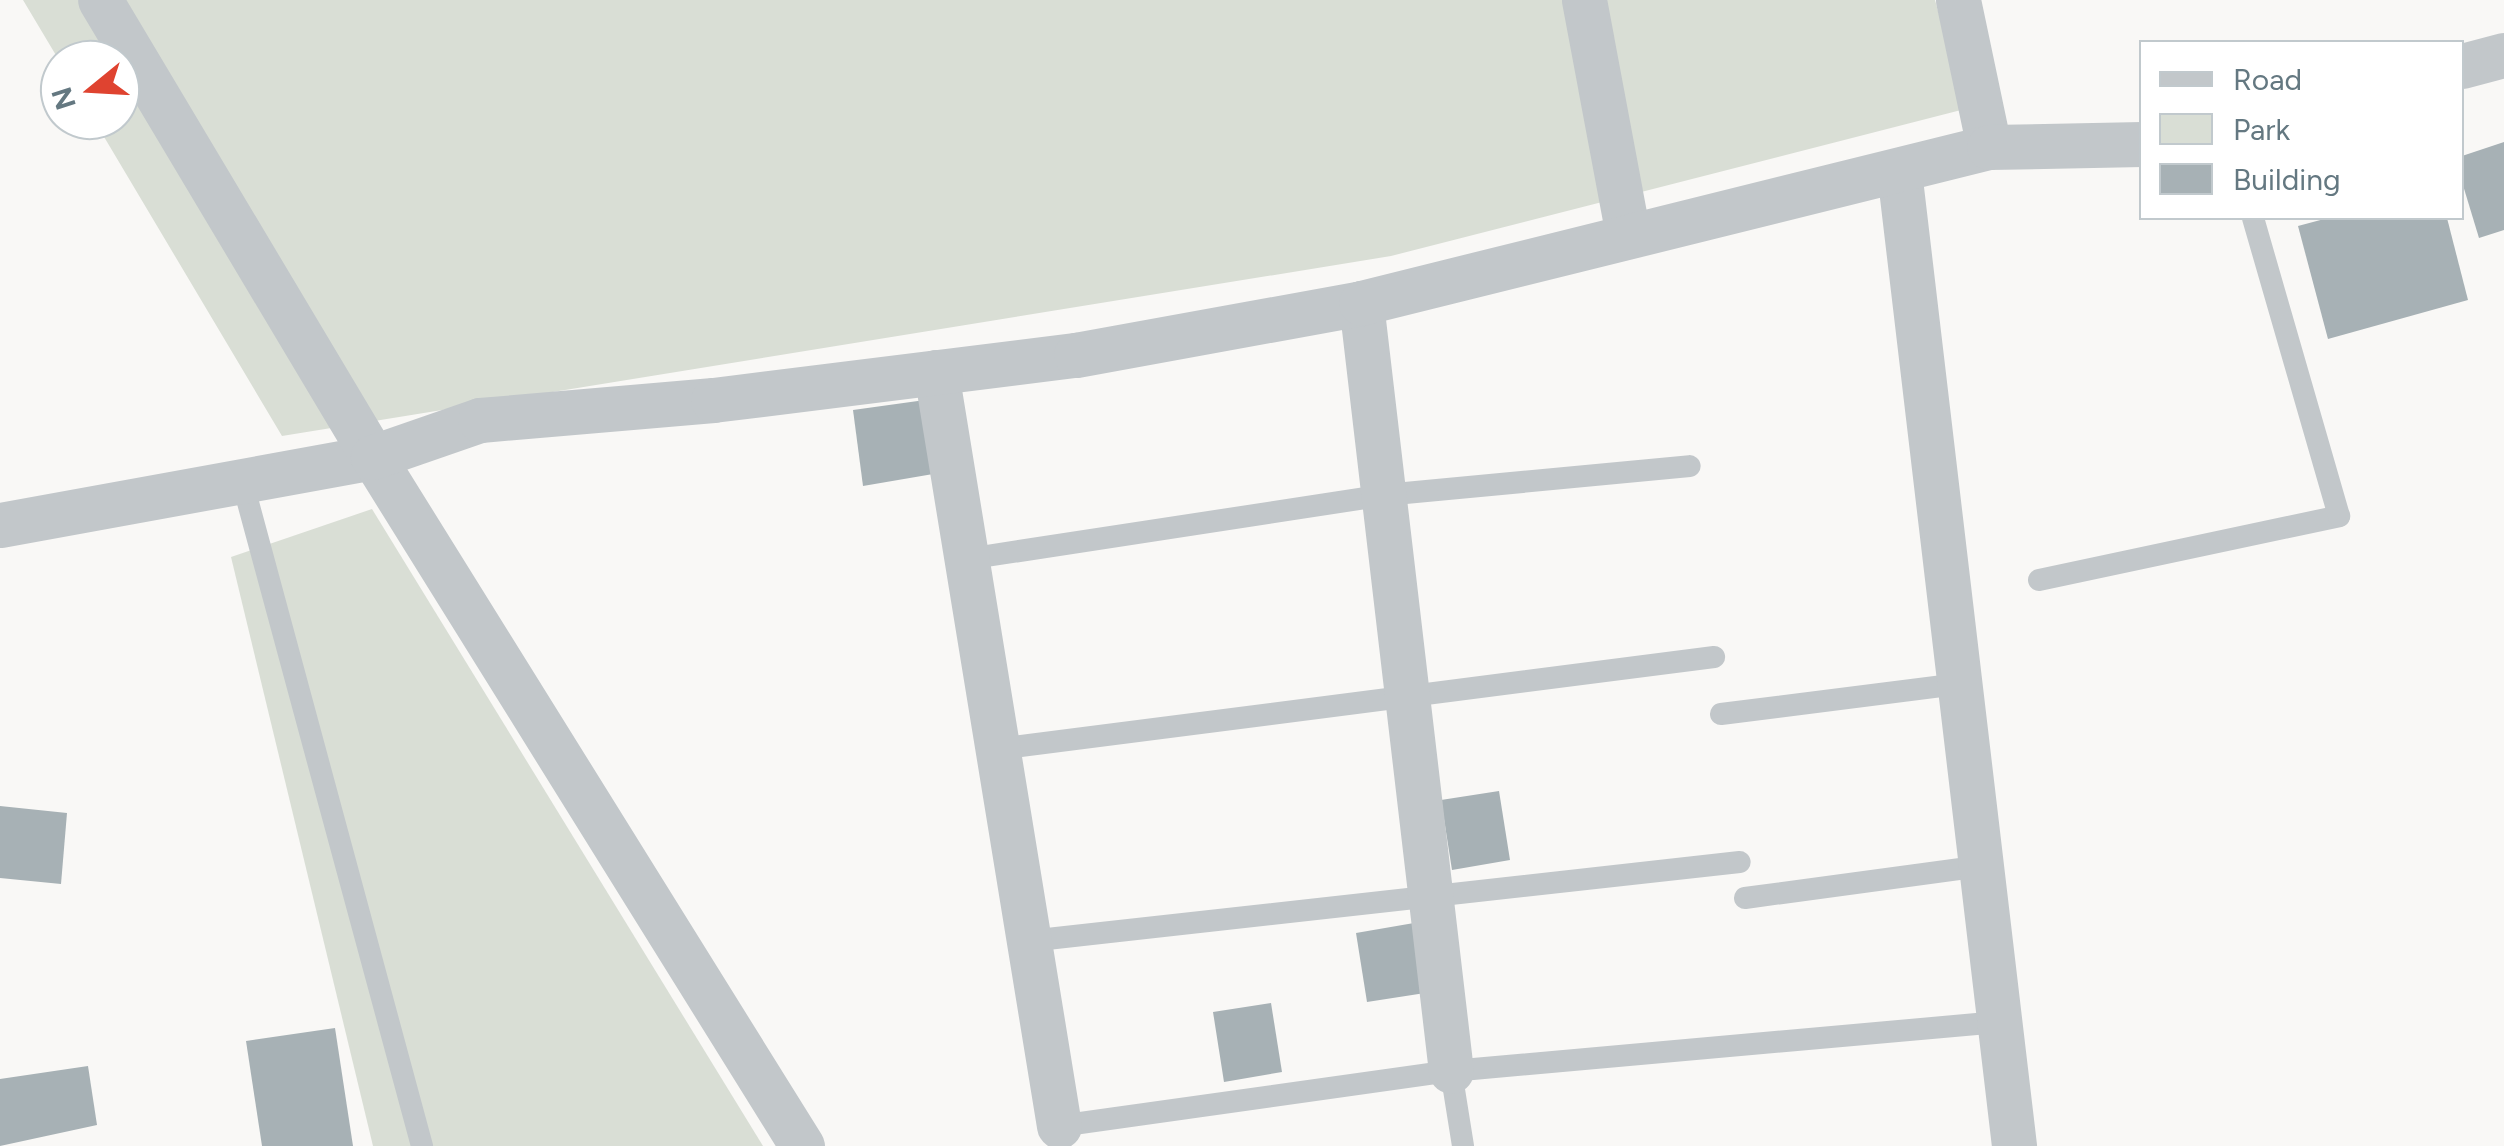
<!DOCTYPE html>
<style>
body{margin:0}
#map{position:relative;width:2504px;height:1146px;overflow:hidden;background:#f9f8f6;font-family:Figtree,sans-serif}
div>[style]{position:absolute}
.green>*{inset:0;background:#d9ded5}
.building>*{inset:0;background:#a7b1b5}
.lane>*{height:22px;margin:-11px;padding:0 11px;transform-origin:11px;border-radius:11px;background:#c2c7ca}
.street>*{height:45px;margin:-22.5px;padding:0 22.5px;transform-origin:22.5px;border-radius:22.5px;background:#c2c7ca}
span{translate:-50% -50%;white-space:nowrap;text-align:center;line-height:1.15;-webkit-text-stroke:10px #fff;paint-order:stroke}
.legend{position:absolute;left:2139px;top:40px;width:325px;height:180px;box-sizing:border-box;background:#fff;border:2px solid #c1c9cd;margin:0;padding:12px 18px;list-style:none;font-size:30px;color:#647881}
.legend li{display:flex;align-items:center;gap:20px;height:50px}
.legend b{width:50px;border:2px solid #c1c9cd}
.north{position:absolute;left:40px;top:40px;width:100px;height:100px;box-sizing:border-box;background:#fff;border:2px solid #c1c9cd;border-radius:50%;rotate:252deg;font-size:28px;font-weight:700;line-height:40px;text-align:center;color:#647881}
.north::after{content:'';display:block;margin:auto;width:35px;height:45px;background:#df4330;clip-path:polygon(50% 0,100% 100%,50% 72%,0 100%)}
</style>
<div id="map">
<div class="green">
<div style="clip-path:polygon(23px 0,1935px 0,1965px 109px,1391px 256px,282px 436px,94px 120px,120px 120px,120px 60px,60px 62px)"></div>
<div style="clip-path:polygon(372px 509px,763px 1146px,373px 1146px,231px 557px)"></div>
</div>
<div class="building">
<div style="clip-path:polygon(2504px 142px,2504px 230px,2479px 238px,2462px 182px,2462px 156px)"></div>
<div style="clip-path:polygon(2328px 218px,2447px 218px,2468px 300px,2328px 339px,2298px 226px)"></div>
<div style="clip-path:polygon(925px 400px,939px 473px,863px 486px,853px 410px)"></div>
<div style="clip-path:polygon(1499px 791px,1510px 860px,1452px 870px,1441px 800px)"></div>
<div style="clip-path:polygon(0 806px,67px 813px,61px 884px,0 878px)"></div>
<div style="clip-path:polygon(1414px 923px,1425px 993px,1367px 1002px,1356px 933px)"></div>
<div style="clip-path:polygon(1271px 1003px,1282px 1072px,1224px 1082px,1213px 1012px)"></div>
<div style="clip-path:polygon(335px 1028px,353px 1146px,262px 1146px,246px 1041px)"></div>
<div style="clip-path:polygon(88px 1066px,97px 1125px,0 1146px,0 1079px)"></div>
</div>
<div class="lane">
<div style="left:243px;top:484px;width:686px;rotate:74.87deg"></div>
<div style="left:967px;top:559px;width:422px;rotate:-8.7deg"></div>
<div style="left:1384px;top:495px;width:307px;rotate:-5.4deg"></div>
<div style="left:2039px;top:580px;width:307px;rotate:-12deg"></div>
<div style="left:2339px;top:516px;width:310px;rotate:-106.1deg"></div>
<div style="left:1721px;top:714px;width:240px;rotate:-7.2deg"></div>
<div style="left:998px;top:749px;width:722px;rotate:-7.32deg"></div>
<div style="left:1745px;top:898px;width:238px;rotate:-7.7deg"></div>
<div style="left:1029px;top:941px;width:715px;rotate:-6.34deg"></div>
<div style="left:1451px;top:1071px;width:76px;rotate:80.9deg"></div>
<div style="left:1059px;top:1126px;width:396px;rotate:-8deg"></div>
<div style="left:1451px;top:1071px;width:550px;rotate:-5.11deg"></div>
</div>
<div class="street">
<div style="left:1584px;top:0;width:240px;rotate:79.4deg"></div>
<div style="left:1958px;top:0;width:150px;rotate:78.1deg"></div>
<div style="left:2462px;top:66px;width:43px;rotate:-14.7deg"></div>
<div style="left:1899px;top:171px;width:982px;rotate:83.27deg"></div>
<div style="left:1361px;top:303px;width:773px;rotate:83.32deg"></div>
<div style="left:936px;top:372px;width:764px;rotate:80.73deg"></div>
<div style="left:0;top:525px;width:379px;rotate:-10.3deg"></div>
<div style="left:373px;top:457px;width:532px;rotate:-120.85deg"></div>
<div style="left:802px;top:1146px;width:812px;rotate:-121.91deg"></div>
<div style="left:373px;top:457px;width:113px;rotate:-19.1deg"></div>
<div style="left:480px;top:420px;width:234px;rotate:-4.9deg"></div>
<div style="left:713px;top:400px;width:366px;rotate:-7.1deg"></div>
<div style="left:1076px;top:355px;width:290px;rotate:-10.3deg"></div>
<div style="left:1361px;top:303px;width:647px;rotate:-13.95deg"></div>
<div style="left:1989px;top:147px;width:153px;rotate:-1.1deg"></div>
</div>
<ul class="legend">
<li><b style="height:12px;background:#c2c7ca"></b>Road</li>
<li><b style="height:28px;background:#d9ded5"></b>Park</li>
<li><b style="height:28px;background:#a7b1b5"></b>Building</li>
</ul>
<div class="north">N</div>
</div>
